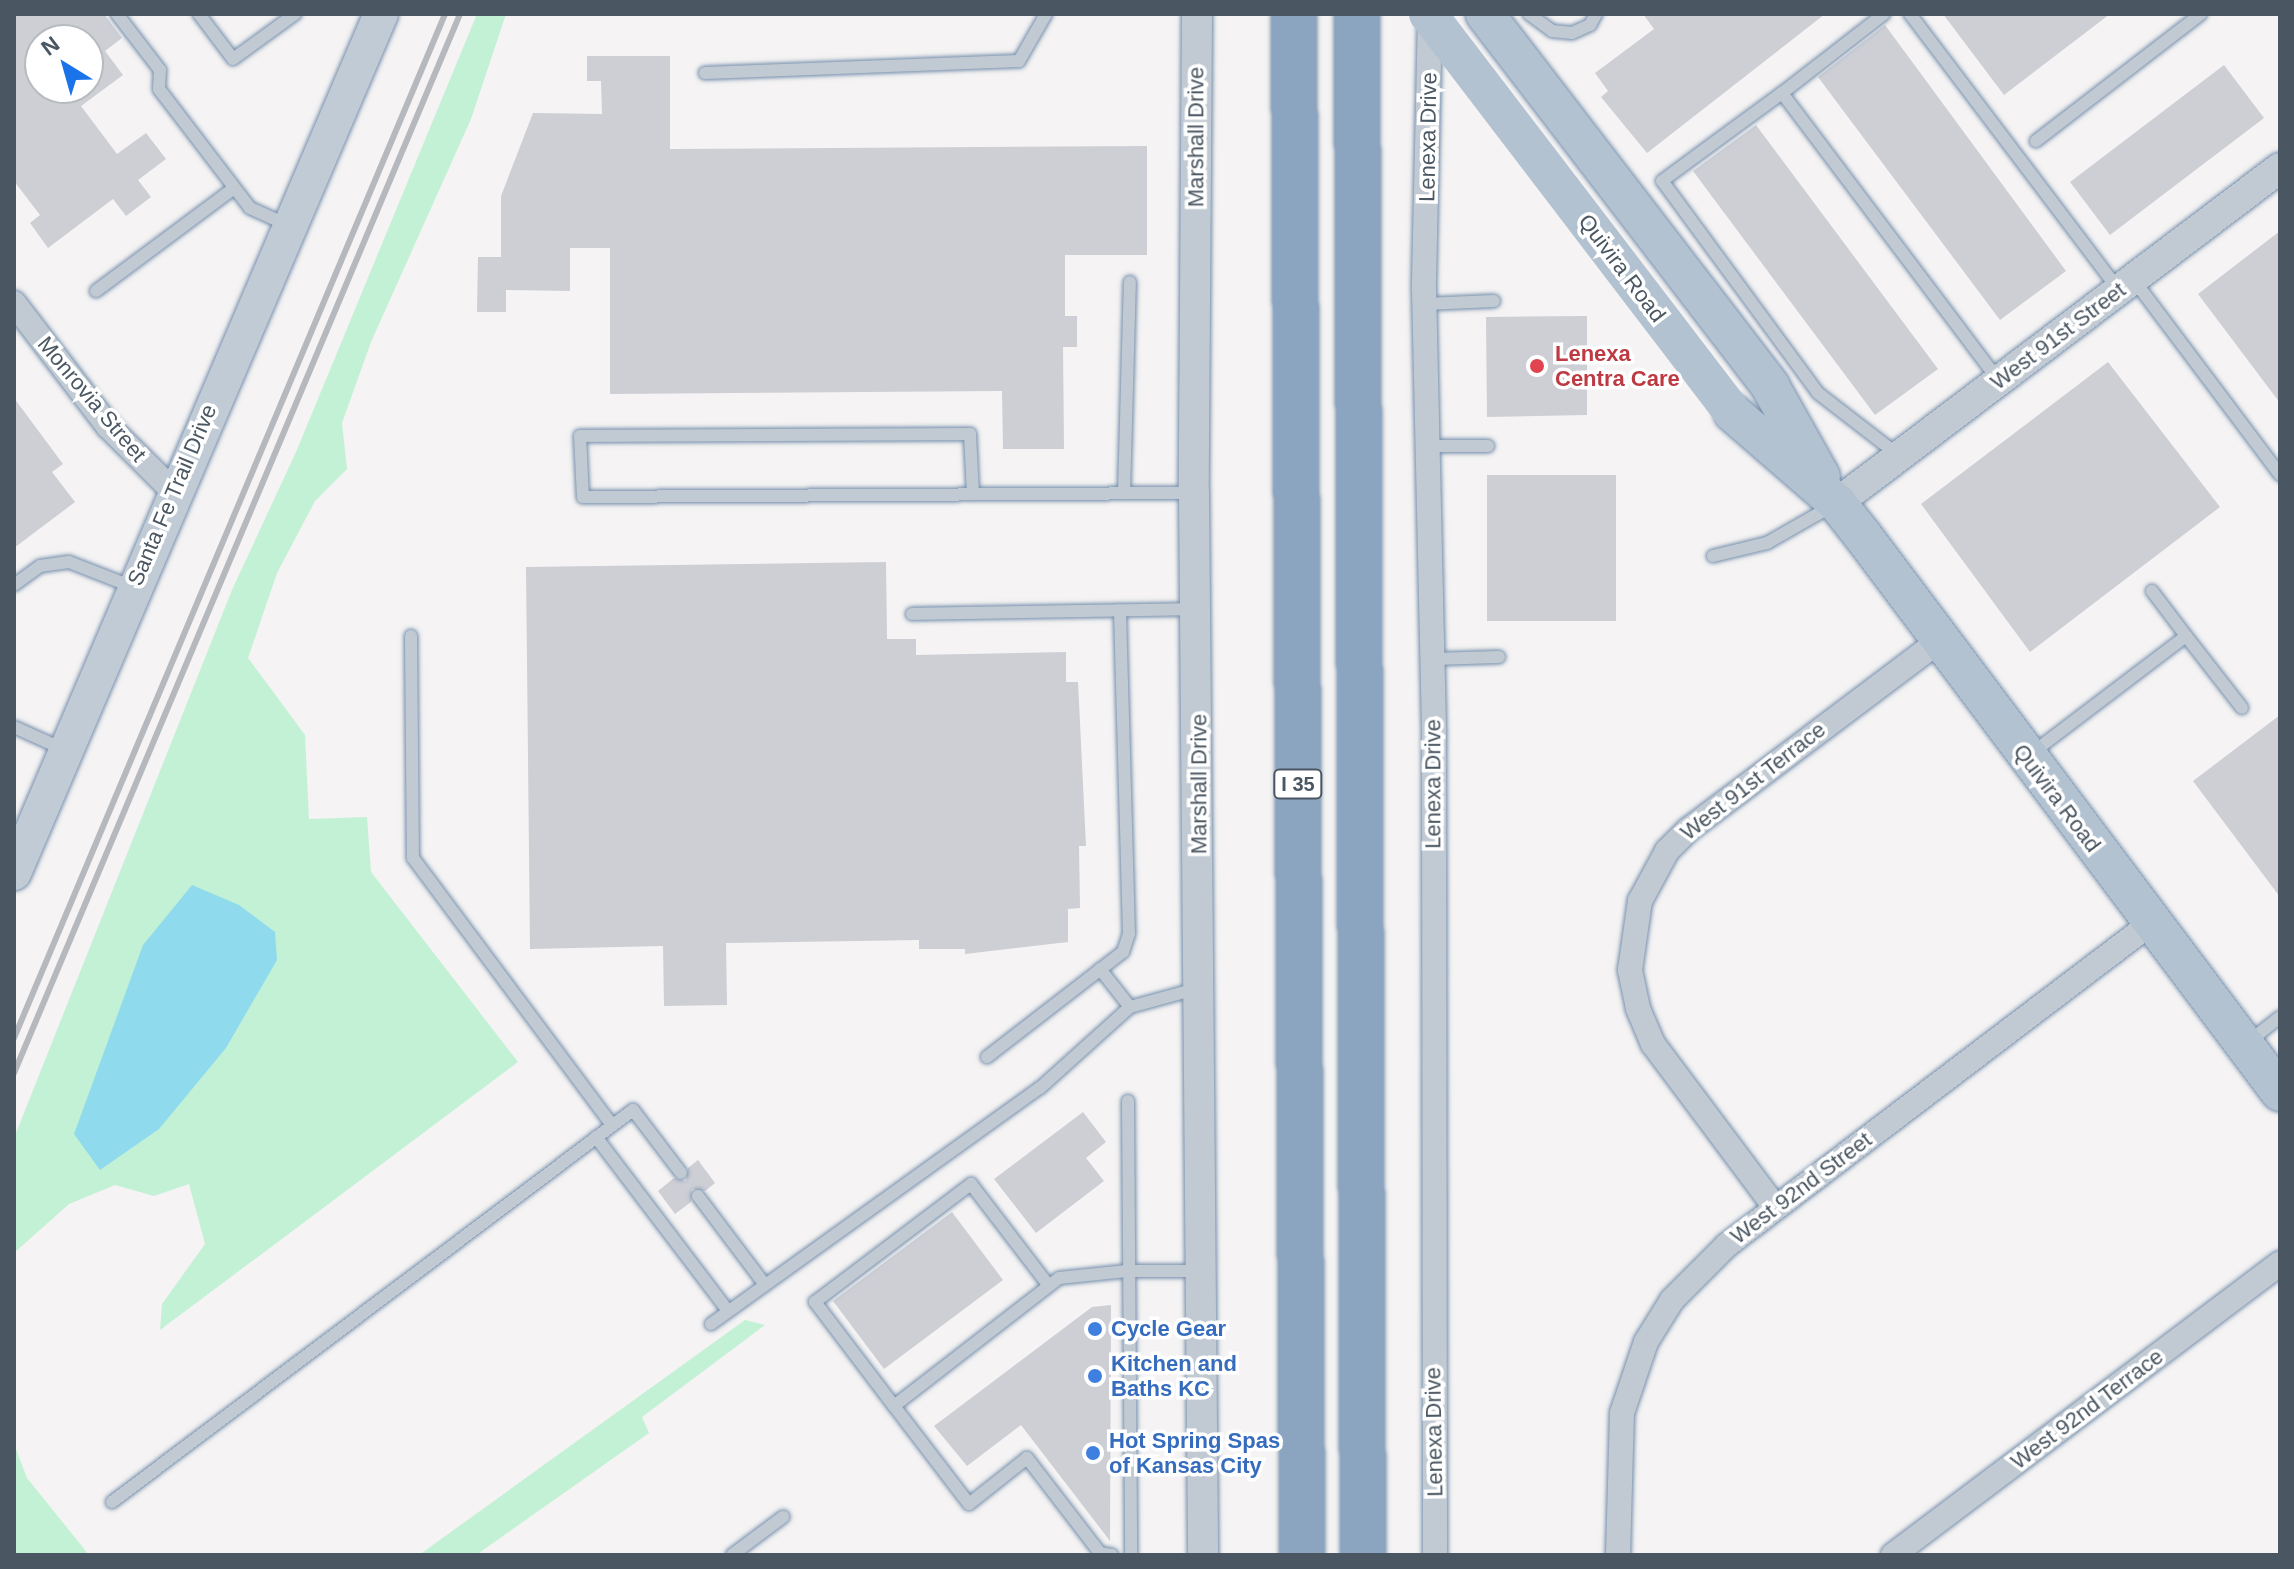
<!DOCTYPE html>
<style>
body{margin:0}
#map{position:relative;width:2294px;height:1569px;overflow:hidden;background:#f5f3f3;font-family:Arial,sans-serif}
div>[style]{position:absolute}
.green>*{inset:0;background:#c3f1d5}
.water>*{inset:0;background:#90daee}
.building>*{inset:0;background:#cdcfd5}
.roads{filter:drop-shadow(0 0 2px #7690ad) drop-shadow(0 0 2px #7690ad)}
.service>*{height:12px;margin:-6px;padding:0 6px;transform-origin:6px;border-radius:6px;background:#c1cad2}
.minor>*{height:24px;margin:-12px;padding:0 12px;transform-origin:12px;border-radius:12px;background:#c1cad2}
.tertiary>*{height:30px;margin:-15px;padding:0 15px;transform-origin:15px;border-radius:15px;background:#c1cad2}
.secondary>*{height:34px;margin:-17px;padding:0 17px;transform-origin:17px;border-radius:17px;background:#c1cbd6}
.primary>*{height:38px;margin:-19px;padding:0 19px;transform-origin:19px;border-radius:19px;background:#b3c2d1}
.motorway>*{height:44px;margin:-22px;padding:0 22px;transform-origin:22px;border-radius:22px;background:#8ba5c1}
.rail>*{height:6px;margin:-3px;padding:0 3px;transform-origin:3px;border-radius:3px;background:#b5b8bd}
.primary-bridge>*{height:38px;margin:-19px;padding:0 19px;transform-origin:19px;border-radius:19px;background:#b3c2d1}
.dots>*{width:22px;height:22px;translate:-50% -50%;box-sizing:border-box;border:4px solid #fff;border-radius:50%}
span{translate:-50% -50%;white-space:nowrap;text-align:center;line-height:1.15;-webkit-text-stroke:7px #fff;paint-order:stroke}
.shield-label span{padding:2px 6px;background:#fff;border:2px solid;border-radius:6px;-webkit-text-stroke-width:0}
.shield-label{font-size:20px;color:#4a5661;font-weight:700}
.street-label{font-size:22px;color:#4a5661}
.health-label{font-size:22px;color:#be3a42;font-weight:700}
.left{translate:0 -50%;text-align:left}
.shop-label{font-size:22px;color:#366cbe;font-weight:700}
.frame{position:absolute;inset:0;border:16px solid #4a5661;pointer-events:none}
.north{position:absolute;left:24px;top:24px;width:80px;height:80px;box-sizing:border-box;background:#fff;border:2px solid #b7bbc0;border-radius:50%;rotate:323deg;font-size:22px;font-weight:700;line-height:32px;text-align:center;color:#4a5661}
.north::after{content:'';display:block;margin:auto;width:28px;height:36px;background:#1a73e8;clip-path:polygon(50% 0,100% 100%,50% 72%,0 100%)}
</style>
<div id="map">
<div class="green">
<div style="clip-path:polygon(477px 14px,506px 14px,471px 119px,371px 342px,342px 423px,347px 469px,315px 501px,277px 573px,248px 658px,305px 735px,309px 819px,367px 817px,371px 872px,518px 1062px,160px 1330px,162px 1304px,205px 1244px,189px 1184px,154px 1196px,115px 1185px,69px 1204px,14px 1253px,14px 1138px,232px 590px,296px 452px)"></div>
<div style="clip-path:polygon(745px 1320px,765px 1325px,642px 1417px,649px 1433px,476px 1555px,419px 1555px)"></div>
<div style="clip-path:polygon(14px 1444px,27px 1478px,89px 1555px,14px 1555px)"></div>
</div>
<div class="water">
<div style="clip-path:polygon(192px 885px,239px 905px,275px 932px,277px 960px,226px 1048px,159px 1129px,100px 1170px,74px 1134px,143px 945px)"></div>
</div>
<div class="building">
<div style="clip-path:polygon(evenodd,14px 14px,104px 14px,122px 38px,105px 51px,123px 75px,81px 106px,117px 154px,146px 133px,166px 159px,138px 180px,151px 197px,126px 216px,113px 199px,48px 248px,30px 223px,40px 215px,14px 181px,14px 14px,40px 40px,88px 40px,88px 88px,40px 88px,40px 40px)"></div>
<div style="clip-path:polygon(1643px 14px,1825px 14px,1647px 153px,1601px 97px,1608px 91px,1595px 73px,1654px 29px)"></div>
<div style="clip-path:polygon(1943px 14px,2110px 14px,2004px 95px)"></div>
<div style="clip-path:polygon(1885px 25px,2066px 271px,2000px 320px,1818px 77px)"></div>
<div style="clip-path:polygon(587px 56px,670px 56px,670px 149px,1147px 146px,1147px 255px,1065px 255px,1065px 316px,1077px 316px,1077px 347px,1063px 347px,1064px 449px,1003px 449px,1002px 391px,610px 394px,610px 248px,570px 248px,570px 291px,506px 290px,506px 312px,477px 312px,478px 257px,501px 257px,501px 196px,533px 113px,602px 114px,601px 81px,587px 81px)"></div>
<div style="clip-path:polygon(2224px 65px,2264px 118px,2110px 235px,2070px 182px)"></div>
<div style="clip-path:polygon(1756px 125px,1938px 369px,1875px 415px,1693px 171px)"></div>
<div style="clip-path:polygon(2280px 231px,2280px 403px,2198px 294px)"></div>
<div style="clip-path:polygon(1587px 316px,1587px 415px,1487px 417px,1486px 317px)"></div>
<div style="clip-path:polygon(2108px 362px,2220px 507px,2030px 652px,1921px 504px)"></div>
<div style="clip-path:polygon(14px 398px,63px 464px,52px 472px,75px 502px,14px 548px)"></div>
<div style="clip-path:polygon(1487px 475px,1616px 475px,1616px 621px,1487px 621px)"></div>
<div style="clip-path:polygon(886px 562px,887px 639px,916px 639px,916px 655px,1066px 652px,1066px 682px,1078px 682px,1086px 846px,1079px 846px,1080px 908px,1068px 909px,1068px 942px,965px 954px,965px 949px,919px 949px,919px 940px,726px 943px,727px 1005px,664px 1006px,663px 946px,530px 949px,526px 567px)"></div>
<div style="clip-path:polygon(2280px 715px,2280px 897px,2193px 781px)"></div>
<div style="clip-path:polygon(1083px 1112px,1106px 1142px,1086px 1158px,1104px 1181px,1036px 1233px,994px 1179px)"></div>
<div style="clip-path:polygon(698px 1160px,715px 1183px,705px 1191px,692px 1189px,691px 1202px,675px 1214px,658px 1191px,674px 1178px,686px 1181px,688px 1168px)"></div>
<div style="clip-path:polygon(952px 1212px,1003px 1280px,884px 1369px,833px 1301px)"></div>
<div style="clip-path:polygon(1111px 1305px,1110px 1541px,1021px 1425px,967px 1466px,934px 1426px,1092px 1307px)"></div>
</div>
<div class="roads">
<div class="service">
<div style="left:117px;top:14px;width:71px;rotate:52.5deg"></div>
<div style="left:160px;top:70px;width:19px;rotate:93deg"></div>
<div style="left:159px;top:89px;width:150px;rotate:52.6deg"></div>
<div style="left:250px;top:208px;width:42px;rotate:24.1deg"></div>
<div style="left:199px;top:14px;width:56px;rotate:52.9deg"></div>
<div style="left:233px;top:59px;width:77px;rotate:-36deg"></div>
<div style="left:1529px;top:14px;width:29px;rotate:36deg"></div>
<div style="left:1552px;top:31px;width:20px;rotate:6deg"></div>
<div style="left:1572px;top:33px;width:20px;rotate:-24deg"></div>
<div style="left:1590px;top:25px;width:13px;rotate:-61deg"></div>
<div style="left:1910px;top:14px;width:345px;rotate:52.9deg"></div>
<div style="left:705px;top:73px;width:314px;rotate:-2.2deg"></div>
<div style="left:1019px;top:61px;width:54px;rotate:-60.1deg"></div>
<div style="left:1782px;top:93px;width:129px;rotate:-37.8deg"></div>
<div style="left:2036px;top:141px;width:208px;rotate:-37.6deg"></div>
<div style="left:2133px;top:279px;width:245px;rotate:53.1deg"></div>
<div style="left:96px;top:291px;width:172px;rotate:-36.7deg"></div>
<div style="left:1425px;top:304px;width:69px;rotate:-2.5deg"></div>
<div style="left:1427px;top:446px;width:61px"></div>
<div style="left:1897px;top:454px;width:100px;rotate:-142.3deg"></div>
<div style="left:1818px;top:393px;width:263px;rotate:-126.3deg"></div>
<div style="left:1662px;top:181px;width:149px;rotate:-36.3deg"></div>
<div style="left:1782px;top:93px;width:361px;rotate:53deg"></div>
<div style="left:1124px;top:493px;width:211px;rotate:-88.4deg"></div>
<div style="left:973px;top:494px;width:60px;rotate:-92.9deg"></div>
<div style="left:970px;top:434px;width:390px;rotate:179.7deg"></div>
<div style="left:580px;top:436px;width:61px;rotate:87.2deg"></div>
<div style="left:583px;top:497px;width:611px;rotate:-0.38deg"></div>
<div style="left:1713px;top:556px;width:56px;rotate:-13.5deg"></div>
<div style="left:1767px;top:543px;width:73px;rotate:-29.7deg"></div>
<div style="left:14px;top:585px;width:32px;rotate:-36deg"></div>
<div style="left:40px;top:566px;width:29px;rotate:-8deg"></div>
<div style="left:69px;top:562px;width:69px;rotate:21.3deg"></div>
<div style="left:2152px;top:591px;width:56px;rotate:52.9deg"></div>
<div style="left:912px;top:614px;width:283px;rotate:-1deg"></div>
<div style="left:411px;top:636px;width:222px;rotate:89.5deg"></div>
<div style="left:413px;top:858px;width:333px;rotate:53.3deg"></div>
<div style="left:1432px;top:659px;width:67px;rotate:-1.7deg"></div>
<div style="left:14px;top:727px;width:56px;rotate:24.3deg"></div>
<div style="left:2032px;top:753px;width:193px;rotate:-37.2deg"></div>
<div style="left:2186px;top:636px;width:91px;rotate:52.1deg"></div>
<div style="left:1100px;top:969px;width:48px;rotate:51.7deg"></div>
<div style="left:1130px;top:1007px;width:68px;rotate:-15.3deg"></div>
<div style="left:2247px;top:1043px;width:42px;rotate:-38.2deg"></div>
<div style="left:987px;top:1057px;width:172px;rotate:-37.7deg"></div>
<div style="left:1123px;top:952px;width:19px;rotate:-72deg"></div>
<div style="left:1129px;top:934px;width:324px;rotate:-91.6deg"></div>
<div style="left:1128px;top:1101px;width:454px;rotate:89.6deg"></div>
<div style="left:596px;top:1137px;width:218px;rotate:52.8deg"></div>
<div style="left:698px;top:1196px;width:111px;rotate:53deg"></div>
<div style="left:711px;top:1324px;width:405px;rotate:-35.7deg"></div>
<div style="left:1040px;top:1088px;width:121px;rotate:-42deg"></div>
<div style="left:894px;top:1406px;width:131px;rotate:-127.2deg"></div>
<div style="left:815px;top:1302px;width:196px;rotate:-37.1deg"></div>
<div style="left:971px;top:1184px;width:128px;rotate:52.6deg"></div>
<div style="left:112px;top:1502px;width:652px;rotate:-36.96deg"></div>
<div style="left:633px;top:1110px;width:79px;rotate:52.7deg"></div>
<div style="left:732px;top:1555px;width:64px;rotate:-36.7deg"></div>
<div style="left:1112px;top:1555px;width:12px;rotate:-171deg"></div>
<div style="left:1100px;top:1553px;width:120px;rotate:-127.5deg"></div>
<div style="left:1027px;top:1458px;width:74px;rotate:141.6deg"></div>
<div style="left:969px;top:1504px;width:123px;rotate:-127.4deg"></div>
<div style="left:894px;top:1406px;width:209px;rotate:-37.8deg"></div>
<div style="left:1059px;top:1278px;width:68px;rotate:-5.9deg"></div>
<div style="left:1127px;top:1271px;width:74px"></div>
</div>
<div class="minor">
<div style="left:1430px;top:16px;width:273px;rotate:91.3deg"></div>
<div style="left:1424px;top:289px;width:447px;rotate:88.7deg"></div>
<div style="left:1434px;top:736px;width:819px;rotate:89.93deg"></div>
<div style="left:14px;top:303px;width:155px;rotate:52.6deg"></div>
<div style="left:108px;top:426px;width:92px;rotate:45deg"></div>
<div style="left:1775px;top:1207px;width:204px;rotate:-126.8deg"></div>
<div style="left:1653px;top:1044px;width:39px;rotate:-113deg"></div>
<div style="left:1638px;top:1008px;width:39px;rotate:-102deg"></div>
<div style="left:1630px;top:970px;width:70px;rotate:-81.8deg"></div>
<div style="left:1640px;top:901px;width:57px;rotate:-61.6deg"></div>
<div style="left:1667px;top:851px;width:30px;rotate:-45deg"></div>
<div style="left:1688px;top:830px;width:314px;rotate:-37deg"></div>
<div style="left:1618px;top:1555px;width:142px;rotate:-88.4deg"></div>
<div style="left:1622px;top:1413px;width:75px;rotate:-71.3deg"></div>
<div style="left:1646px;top:1342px;width:49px;rotate:-58.2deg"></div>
<div style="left:1672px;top:1300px;width:78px;rotate:-45deg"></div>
<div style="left:1727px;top:1245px;width:532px;rotate:-37.21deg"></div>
<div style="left:1893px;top:1555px;width:485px;rotate:-37deg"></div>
</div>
<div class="tertiary">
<div style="left:1197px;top:14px;width:479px;rotate:90.4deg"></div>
<div style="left:1194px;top:493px;width:1062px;rotate:89.51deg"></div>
<div style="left:1837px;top:503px;width:555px;rotate:-37.1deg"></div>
</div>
<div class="secondary">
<div style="left:14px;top:873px;width:934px;rotate:-66.87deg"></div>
</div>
<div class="primary">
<div style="left:1485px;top:14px;width:469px;rotate:52.5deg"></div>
<div style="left:1770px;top:386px;width:104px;rotate:60.7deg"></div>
<div style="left:1733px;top:413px;width:138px;rotate:40.9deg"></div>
<div style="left:1837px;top:503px;width:42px;rotate:51.8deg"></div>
<div style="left:1863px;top:536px;width:695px;rotate:53.13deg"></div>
</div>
<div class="motorway">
<div style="left:1294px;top:14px;width:1541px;rotate:89.7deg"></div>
<div style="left:1357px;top:14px;width:1541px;rotate:89.78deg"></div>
</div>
</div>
<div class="rail">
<div style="left:14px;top:1038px;width:1111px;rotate:-67.17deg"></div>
<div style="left:14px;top:1073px;width:1149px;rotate:-67.16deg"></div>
</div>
<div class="primary-bridge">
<div style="left:1428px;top:14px;width:502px;rotate:52.61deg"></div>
</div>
<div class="dots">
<div style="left:1537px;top:366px;background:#e0444e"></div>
<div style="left:1095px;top:1329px;background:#3f7fe0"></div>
<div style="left:1095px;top:1376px;background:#3f7fe0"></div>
<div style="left:1093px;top:1453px;background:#3f7fe0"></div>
</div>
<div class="shield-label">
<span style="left:1298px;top:784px">I 35</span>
</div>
<div class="street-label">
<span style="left:1196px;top:137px;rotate:-90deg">Marshall Drive</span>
<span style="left:1428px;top:137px;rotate:-89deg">Lenexa Drive</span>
<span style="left:1622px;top:268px;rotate:53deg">Quivira Road</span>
<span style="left:2058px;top:336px;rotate:-37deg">West 91st Street</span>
<span style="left:92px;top:399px;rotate:50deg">Monrovia Street</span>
<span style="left:172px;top:495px;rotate:-67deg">Santa Fe Trail Drive</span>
<span style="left:1753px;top:781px;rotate:-38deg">West 91st Terrace</span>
<span style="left:1199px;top:784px;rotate:-90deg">Marshall Drive</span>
<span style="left:1433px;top:784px;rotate:-90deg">Lenexa Drive</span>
<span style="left:2057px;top:798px;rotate:53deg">Quivira Road</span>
<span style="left:1801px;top:1188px;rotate:-37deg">West 92nd Street</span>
<span style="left:2087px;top:1409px;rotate:-37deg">West 92nd Terrace</span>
<span style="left:1434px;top:1432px;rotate:-91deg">Lenexa Drive</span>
</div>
<div class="health-label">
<span class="left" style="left:1555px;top:366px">Lenexa<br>Centra Care</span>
</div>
<div class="shop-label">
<span class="left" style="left:1111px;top:1329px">Cycle Gear</span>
<span class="left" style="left:1111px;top:1376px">Kitchen and<br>Baths KC</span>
<span class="left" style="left:1109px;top:1453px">Hot Spring Spas<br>of Kansas City</span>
</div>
<div class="frame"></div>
<div class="north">N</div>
</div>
